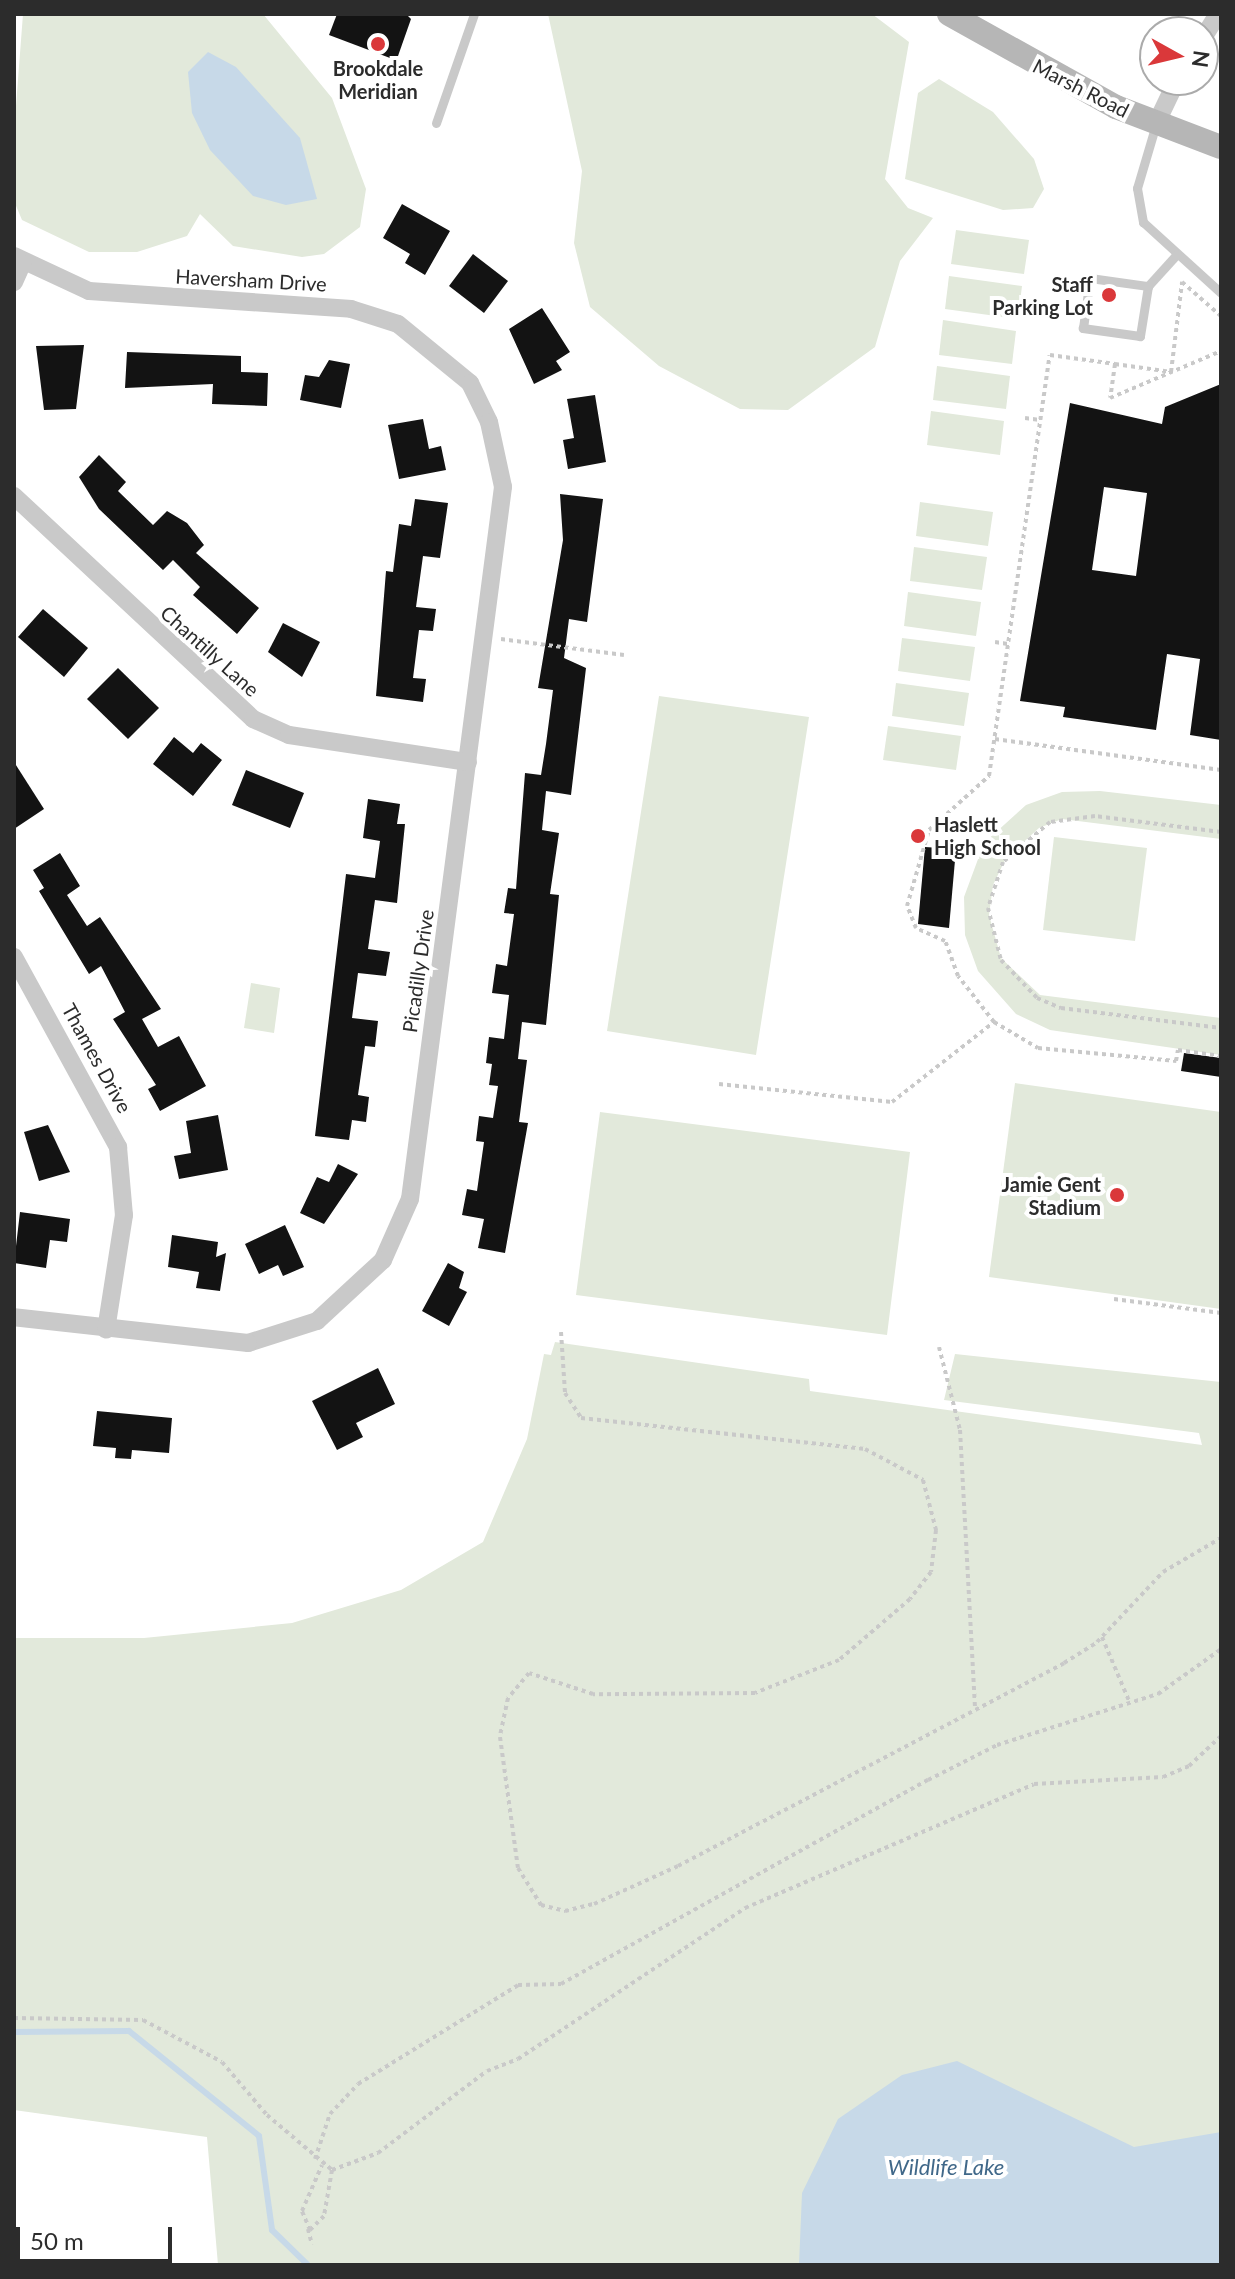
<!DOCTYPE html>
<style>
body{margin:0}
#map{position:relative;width:1235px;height:2279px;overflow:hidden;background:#fff;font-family:Lato,sans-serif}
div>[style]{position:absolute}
.green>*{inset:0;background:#e2e9db}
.water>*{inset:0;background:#c7d9e8}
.stream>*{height:6px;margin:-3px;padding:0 3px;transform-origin:3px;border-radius:3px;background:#c7d9e8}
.building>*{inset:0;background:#131313}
.path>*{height:4px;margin-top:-2px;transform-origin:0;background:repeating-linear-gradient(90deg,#c9c9c9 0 4px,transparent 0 8px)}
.service>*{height:9px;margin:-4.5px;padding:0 4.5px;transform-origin:4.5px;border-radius:4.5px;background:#c9c9c9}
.minor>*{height:18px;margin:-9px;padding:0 9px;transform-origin:9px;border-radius:9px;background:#c9c9c9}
.secondary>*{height:24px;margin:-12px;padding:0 12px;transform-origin:12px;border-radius:12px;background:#b6b6b6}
.dots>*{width:22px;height:22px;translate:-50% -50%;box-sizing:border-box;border:4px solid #fff;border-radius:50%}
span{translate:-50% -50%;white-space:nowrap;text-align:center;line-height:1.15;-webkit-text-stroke:8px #fff;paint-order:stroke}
.poi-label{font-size:20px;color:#2c2c2c;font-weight:700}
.right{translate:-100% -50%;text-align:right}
.left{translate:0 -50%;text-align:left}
.street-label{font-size:20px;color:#2c2c2c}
.water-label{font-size:22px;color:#406889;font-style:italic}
.frame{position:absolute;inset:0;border:16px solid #2c2c2c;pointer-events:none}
.north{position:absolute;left:1139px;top:16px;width:80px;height:80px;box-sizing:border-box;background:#fff;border:2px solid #ababab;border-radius:50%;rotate:98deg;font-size:22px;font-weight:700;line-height:32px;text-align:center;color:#2c2c2c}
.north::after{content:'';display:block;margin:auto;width:28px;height:36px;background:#da383a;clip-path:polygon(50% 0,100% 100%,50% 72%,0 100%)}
.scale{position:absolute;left:16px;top:2227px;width:156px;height:36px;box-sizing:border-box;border:4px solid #2c2c2c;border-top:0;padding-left:10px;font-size:24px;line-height:28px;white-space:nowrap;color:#2c2c2c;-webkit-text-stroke:6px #fff;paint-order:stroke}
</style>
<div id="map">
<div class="green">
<div style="clip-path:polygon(23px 14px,263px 14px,332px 98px,366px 189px,360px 227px,324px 254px,302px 257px,233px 246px,200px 214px,187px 236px,137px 252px,89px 252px,22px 220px,14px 201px,14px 132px)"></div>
<div style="clip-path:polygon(548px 14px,872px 14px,909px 42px,885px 179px,908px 208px,933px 218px,900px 261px,875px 347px,788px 410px,740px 409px,659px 366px,590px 307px,574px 243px,582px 171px)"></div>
<div style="clip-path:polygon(939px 79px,993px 112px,1034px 159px,1044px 189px,1033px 208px,1003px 210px,905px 179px,918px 93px)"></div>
<div style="clip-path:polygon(956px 230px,1029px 240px,1024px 274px,951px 264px)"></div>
<div style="clip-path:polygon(949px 276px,1022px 286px,1018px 319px,945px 309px)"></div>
<div style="clip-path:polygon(943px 320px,1016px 331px,1012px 364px,939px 355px)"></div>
<div style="clip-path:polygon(937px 366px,1010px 376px,1006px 409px,933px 400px)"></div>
<div style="clip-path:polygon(931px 411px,1004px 421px,1000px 455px,927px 445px)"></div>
<div style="clip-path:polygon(920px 502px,993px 512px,988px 546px,916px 536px)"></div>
<div style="clip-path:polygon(914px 547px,987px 557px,982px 590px,910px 581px)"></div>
<div style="clip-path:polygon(908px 592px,981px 602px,976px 636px,904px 626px)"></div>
<div style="clip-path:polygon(902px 638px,975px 647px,970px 681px,898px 671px)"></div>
<div style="clip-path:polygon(896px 683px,969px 693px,964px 726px,892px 716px)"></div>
<div style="clip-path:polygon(659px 696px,809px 717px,756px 1055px,607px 1031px)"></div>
<div style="clip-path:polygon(888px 726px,961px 736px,956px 770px,883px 760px)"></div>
<div style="clip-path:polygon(1100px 791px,1221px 805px,1221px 839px,1062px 819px,1039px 828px,1006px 858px,993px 885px,989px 915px,1001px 958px,1040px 995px,1221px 1018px,1221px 1055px,1050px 1030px,1016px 1014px,978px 971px,965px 935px,964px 897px,984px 843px,1026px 805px,1062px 792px)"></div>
<div style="clip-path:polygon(1054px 837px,1147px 848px,1135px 941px,1043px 930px)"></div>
<div style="clip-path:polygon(251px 983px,280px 988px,274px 1033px,244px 1028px)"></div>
<div style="clip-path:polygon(1015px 1083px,1221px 1112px,1221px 1309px,989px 1277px)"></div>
<div style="clip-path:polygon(600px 1112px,910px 1152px,887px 1335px,576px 1295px)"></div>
<div style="clip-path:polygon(555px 1342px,809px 1379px,810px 1391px,1202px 1445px,1199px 1433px,944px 1400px,955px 1354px,1221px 1382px,1221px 2265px,218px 2265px,207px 2137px,14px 2110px,14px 1638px,144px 1638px,292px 1623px,401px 1590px,483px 1542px,527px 1439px,544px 1354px,551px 1355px)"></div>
</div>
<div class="water">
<div style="clip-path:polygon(208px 52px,236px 67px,300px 138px,317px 199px,286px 205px,253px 196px,210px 150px,192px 113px,188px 72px)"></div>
<div style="clip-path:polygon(957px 2061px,1134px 2147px,1221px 2132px,1221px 2265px,799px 2265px,802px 2193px,838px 2119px,902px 2075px)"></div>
</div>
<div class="stream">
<div style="left:14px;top:2032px;width:115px;rotate:-0.5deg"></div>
<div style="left:129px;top:2031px;width:167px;rotate:38.9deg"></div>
<div style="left:259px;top:2136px;width:95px;rotate:82.1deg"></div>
<div style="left:272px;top:2230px;width:50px;rotate:44.2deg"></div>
</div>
<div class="building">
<div style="clip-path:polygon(337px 14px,406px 14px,411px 19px,398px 56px,390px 58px,329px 35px)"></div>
<div style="clip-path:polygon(402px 204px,450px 231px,425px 275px,405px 263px,410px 254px,383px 238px)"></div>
<div style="clip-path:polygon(473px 254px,508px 281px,484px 313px,449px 286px)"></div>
<div style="clip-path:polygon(542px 308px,570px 352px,556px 361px,562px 370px,534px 384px,509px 329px)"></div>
<div style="clip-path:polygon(84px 345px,76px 409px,44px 410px,36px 346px)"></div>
<div style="clip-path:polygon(127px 352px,241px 356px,241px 372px,268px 373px,267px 406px,212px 404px,213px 384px,125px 388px)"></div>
<div style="clip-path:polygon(329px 360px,350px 364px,341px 408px,300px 400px,305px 375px,319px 377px)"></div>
<div style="clip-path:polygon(evenodd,1221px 384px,1221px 740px,1190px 735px,1200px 659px,1167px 654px,1156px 730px,1063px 717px,1065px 707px,1020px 701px,1070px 403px,1162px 424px,1165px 407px,1221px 384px,1104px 487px,1147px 493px,1136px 576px,1092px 570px,1104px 487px)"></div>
<div style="clip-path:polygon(595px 395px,606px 462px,568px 469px,563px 440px,574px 438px,567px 399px)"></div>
<div style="clip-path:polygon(423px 419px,429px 449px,441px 446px,446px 470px,399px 479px,388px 425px)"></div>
<div style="clip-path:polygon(99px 455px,126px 482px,118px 491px,153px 525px,167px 511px,187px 523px,204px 545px,196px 553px,259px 608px,237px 634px,193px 595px,200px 587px,173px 560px,163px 570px,99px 509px,79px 477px)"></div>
<div style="clip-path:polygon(560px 494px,603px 499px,587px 622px,569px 619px,564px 658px,586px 668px,571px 795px,546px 791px,542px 830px,559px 833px,550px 894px,559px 895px,546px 1025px,522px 1022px,518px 1059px,527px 1060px,519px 1122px,528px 1123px,505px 1253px,478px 1248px,484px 1219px,462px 1215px,467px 1189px,477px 1191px,484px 1142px,476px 1141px,479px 1116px,493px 1118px,498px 1086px,489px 1085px,492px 1064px,486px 1063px,489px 1037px,504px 1039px,509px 995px,492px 993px,496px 964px,507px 966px,514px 914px,504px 913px,508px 888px,516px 889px,525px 773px,541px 775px,546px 744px,553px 690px,538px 688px,563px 540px)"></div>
<div style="clip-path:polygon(415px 499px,448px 503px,440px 558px,423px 556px,416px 607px,436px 609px,433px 631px,419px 630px,413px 678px,426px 679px,423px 702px,376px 696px,386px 571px,393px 572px,399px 524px,411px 526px)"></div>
<div style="clip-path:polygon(43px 609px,88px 648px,64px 677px,18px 637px)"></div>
<div style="clip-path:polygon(283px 623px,320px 642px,302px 677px,268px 652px)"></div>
<div style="clip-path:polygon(118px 668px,159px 708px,128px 739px,87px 699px)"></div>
<div style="clip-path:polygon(174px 737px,193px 753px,201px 743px,222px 760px,193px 796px,153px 764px)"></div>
<div style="clip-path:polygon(14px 762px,44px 809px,14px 829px)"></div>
<div style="clip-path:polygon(246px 770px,304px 793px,290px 828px,232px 805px)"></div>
<div style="clip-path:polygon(368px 799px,400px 804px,397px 824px,405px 824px,397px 903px,375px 900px,368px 949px,390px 952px,386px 976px,358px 973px,352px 1018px,378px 1021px,375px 1047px,365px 1046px,358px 1095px,369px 1097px,366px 1122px,352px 1120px,349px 1140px,315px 1136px,346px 874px,375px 878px,380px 841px,363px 838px)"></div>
<div style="clip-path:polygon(925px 847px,956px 849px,949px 928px,918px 924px)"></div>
<div style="clip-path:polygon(60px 853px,80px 886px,67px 895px,87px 926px,100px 917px,161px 1009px,142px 1019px,158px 1047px,179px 1036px,206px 1086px,160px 1111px,148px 1089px,156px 1085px,113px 1019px,125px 1012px,101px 966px,89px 974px,39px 891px,44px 888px,33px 870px)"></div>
<div style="clip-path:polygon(1184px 1053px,1221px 1058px,1221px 1077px,1181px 1071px)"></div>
<div style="clip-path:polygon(218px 1115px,228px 1170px,179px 1179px,174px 1156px,191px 1153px,186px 1121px)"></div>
<div style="clip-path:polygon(48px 1125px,70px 1172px,39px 1181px,24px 1132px)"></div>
<div style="clip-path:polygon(338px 1164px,358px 1174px,324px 1224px,300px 1213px,317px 1177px,329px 1182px)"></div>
<div style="clip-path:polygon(20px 1212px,70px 1219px,67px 1242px,50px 1240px,46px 1268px,14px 1263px)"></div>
<div style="clip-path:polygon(285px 1225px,304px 1267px,283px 1276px,278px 1265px,259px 1274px,245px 1244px)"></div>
<div style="clip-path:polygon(172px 1235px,218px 1242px,216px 1257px,226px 1253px,220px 1291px,196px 1288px,199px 1272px,168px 1267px)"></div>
<div style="clip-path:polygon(448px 1263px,464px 1272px,459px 1288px,467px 1292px,449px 1326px,422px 1311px)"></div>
<div style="clip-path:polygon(378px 1368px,395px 1404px,356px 1423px,363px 1437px,337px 1450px,312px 1401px)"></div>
<div style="clip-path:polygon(97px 1411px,172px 1418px,169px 1453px,132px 1450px,131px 1459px,115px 1458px,116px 1448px,93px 1446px)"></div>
</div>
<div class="path">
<div style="left:1115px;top:364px;width:57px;rotate:8.1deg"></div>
<div style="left:1171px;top:372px;width:91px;rotate:-83deg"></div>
<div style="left:1182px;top:282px;width:52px;rotate:41.1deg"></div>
<div style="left:1110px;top:398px;width:121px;rotate:-22.9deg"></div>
<div style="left:1025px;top:418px;width:15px;rotate:8deg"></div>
<div style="left:501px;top:639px;width:124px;rotate:7.4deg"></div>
<div style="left:995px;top:642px;width:13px;rotate:9deg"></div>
<div style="left:995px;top:739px;width:228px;rotate:7.8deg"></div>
<div style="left:1221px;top:832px;width:127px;rotate:-172.8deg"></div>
<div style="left:1095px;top:816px;width:45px;rotate:172.4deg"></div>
<div style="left:1050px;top:822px;width:62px;rotate:139.6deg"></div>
<div style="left:1003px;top:862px;width:48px;rotate:108.1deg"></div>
<div style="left:988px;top:908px;width:54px;rotate:76deg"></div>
<div style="left:1001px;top:960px;width:52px;rotate:46.5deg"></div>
<div style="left:1037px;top:998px;width:26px;rotate:23deg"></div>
<div style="left:1061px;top:1008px;width:161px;rotate:7.1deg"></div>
<div style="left:994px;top:1022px;width:58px;rotate:-128deg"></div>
<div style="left:958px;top:976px;width:37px;rotate:-110deg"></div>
<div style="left:945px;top:941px;width:32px;rotate:-156deg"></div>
<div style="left:916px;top:928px;width:24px;rotate:-112deg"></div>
<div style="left:907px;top:906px;width:79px;rotate:-73.9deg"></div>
<div style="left:929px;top:830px;width:81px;rotate:-42deg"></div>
<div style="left:989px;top:776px;width:425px;rotate:-81.8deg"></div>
<div style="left:1050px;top:355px;width:66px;rotate:7.9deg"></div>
<div style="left:1115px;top:364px;width:34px;rotate:98deg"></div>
<div style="left:719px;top:1084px;width:174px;rotate:5.9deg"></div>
<div style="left:892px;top:1102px;width:130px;rotate:-38.1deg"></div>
<div style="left:994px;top:1022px;width:51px;rotate:30.6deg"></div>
<div style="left:1038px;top:1048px;width:139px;rotate:5.4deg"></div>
<div style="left:1176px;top:1061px;width:11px;rotate:-80deg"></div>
<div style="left:1178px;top:1050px;width:43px;rotate:7.9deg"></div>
<div style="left:1114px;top:1299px;width:108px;rotate:7.5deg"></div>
<div style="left:561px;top:1332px;width:61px;rotate:86.2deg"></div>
<div style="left:565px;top:1393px;width:30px;rotate:57deg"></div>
<div style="left:581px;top:1418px;width:286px;rotate:6.2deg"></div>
<div style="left:865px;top:1449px;width:66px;rotate:28.1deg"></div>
<div style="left:923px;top:1480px;width:52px;rotate:75.4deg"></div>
<div style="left:936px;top:1530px;width:42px;rotate:96.8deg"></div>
<div style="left:931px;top:1572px;width:34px;rotate:128deg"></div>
<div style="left:910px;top:1599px;width:94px;rotate:139.3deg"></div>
<div style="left:839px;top:1660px;width:90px;rotate:158.6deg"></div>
<div style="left:755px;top:1693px;width:162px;rotate:179.6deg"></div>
<div style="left:593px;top:1694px;width:67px;rotate:-161.8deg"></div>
<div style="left:529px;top:1673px;width:33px;rotate:130deg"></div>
<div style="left:508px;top:1698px;width:40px;rotate:102deg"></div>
<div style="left:500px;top:1737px;width:132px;rotate:82.2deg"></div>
<div style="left:518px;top:1868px;width:44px;rotate:58.1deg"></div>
<div style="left:541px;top:1905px;width:25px;rotate:14deg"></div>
<div style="left:565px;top:1911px;width:30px;rotate:-14deg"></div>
<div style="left:594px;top:1904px;width:92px;rotate:-24.3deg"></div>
<div style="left:678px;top:1866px;width:436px;rotate:-27.7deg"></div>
<div style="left:1064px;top:1663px;width:39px;rotate:-32deg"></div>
<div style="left:1097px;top:1642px;width:96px;rotate:-46.7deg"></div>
<div style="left:1163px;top:1572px;width:67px;rotate:-30.4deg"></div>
<div style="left:939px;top:1347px;width:86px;rotate:75.8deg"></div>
<div style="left:960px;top:1430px;width:280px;rotate:86.9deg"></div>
<div style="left:1102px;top:1637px;width:69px;rotate:67.1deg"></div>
<div style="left:14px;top:2018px;width:129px;rotate:0.9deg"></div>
<div style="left:143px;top:2020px;width:89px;rotate:28deg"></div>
<div style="left:222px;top:2062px;width:70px;rotate:49.7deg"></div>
<div style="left:267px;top:2115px;width:85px;rotate:40.2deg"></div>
<div style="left:332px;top:2170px;width:47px;rotate:99.9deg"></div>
<div style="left:324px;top:2216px;width:20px;rotate:135deg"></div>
<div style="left:310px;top:2230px;width:21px;rotate:-113deg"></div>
<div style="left:302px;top:2211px;width:50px;rotate:-66.5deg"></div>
<div style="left:315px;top:2159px;width:47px;rotate:-71.6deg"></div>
<div style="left:330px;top:2114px;width:41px;rotate:-47deg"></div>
<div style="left:358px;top:2084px;width:188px;rotate:-31.7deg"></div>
<div style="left:518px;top:1985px;width:43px;rotate:-1.3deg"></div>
<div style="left:561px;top:1984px;width:420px;rotate:-29.1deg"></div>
<div style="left:928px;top:1780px;width:77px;rotate:-26.9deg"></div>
<div style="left:997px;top:1745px;width:169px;rotate:-17.6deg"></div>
<div style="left:1158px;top:1694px;width:77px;rotate:-35.5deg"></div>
<div style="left:332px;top:2170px;width:49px;rotate:-20.3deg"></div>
<div style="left:378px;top:2153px;width:136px;rotate:-37deg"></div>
<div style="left:487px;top:2071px;width:33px;rotate:-21deg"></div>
<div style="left:518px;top:2059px;width:273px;rotate:-33.6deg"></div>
<div style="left:745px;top:1908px;width:314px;rotate:-23.2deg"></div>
<div style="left:1034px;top:1784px;width:129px;rotate:-3.1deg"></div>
<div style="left:1163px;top:1777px;width:28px;rotate:-23deg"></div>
<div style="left:1189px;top:1766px;width:44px;rotate:-43.2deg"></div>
<div style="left:308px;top:2229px;width:16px;rotate:76deg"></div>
</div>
<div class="service">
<div style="left:436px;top:123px;width:115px;rotate:-70.8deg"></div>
<div style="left:1156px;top:124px;width:67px;rotate:106.5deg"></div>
<div style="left:1137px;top:188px;width:35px;rotate:80deg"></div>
<div style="left:1143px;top:222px;width:105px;rotate:42.3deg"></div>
<div style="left:1148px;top:286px;width:51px;rotate:99.1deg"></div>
<div style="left:1140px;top:336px;width:58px;rotate:-172deg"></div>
<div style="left:1083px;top:328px;width:50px;rotate:-82deg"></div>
<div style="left:1090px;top:278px;width:59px;rotate:7.9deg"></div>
<div style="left:1148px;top:286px;width:43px;rotate:-47.8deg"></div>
</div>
<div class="minor">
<div style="left:1203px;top:38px;width:28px;rotate:-58deg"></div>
<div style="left:1156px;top:124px;width:49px;rotate:-64.5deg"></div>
<div style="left:14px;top:256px;width:83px;rotate:25deg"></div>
<div style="left:89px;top:291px;width:263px;rotate:3.9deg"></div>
<div style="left:351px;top:309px;width:49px;rotate:17.7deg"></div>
<div style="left:398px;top:324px;width:93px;rotate:39.3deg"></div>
<div style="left:470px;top:383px;width:43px;rotate:64deg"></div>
<div style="left:489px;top:422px;width:66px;rotate:77.8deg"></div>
<div style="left:503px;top:487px;width:718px;rotate:97.44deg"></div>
<div style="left:410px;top:1199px;width:67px;rotate:113.9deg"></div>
<div style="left:383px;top:1260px;width:90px;rotate:137.3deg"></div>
<div style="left:317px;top:1321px;width:72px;rotate:162.3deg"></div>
<div style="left:248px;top:1343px;width:235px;rotate:-173.7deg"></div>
<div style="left:14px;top:282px;width:20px;rotate:-66deg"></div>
<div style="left:14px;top:496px;width:327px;rotate:43deg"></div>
<div style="left:253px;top:719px;width:39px;rotate:24deg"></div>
<div style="left:289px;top:735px;width:181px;rotate:8.6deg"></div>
<div style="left:14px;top:957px;width:217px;rotate:61.3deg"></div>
<div style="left:118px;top:1147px;width:68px;rotate:85deg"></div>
<div style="left:124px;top:1215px;width:116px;rotate:98.9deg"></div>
</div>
<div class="secondary">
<div style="left:949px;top:14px;width:191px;rotate:29.1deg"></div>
<div style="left:1116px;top:107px;width:112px;rotate:20.9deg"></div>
</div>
<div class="dots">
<div style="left:378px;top:44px;background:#da383a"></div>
<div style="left:1109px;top:295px;background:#da383a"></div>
<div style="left:918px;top:836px;background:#da383a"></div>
<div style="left:1117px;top:1195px;background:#da383a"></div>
</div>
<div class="poi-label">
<span style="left:378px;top:80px">Brookdale<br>Meridian</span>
<span class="right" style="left:1093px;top:296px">Staff<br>Parking Lot</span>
<span class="left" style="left:934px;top:836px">Haslett<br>High School</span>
<span class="right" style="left:1101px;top:1196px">Jamie Gent<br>Stadium</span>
</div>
<div class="street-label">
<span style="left:1081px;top:88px;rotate:27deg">Marsh Road</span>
<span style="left:251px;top:280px;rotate:3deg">Haversham Drive</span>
<span style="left:210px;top:651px;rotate:42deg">Chantilly Lane</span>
<span style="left:418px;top:971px;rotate:-82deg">Picadilly Drive</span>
<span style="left:97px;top:1058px;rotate:61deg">Thames Drive</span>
</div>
<div class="water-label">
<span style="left:946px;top:2167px">Wildlife Lake</span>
</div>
<div class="frame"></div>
<div class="north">N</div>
<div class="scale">50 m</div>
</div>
